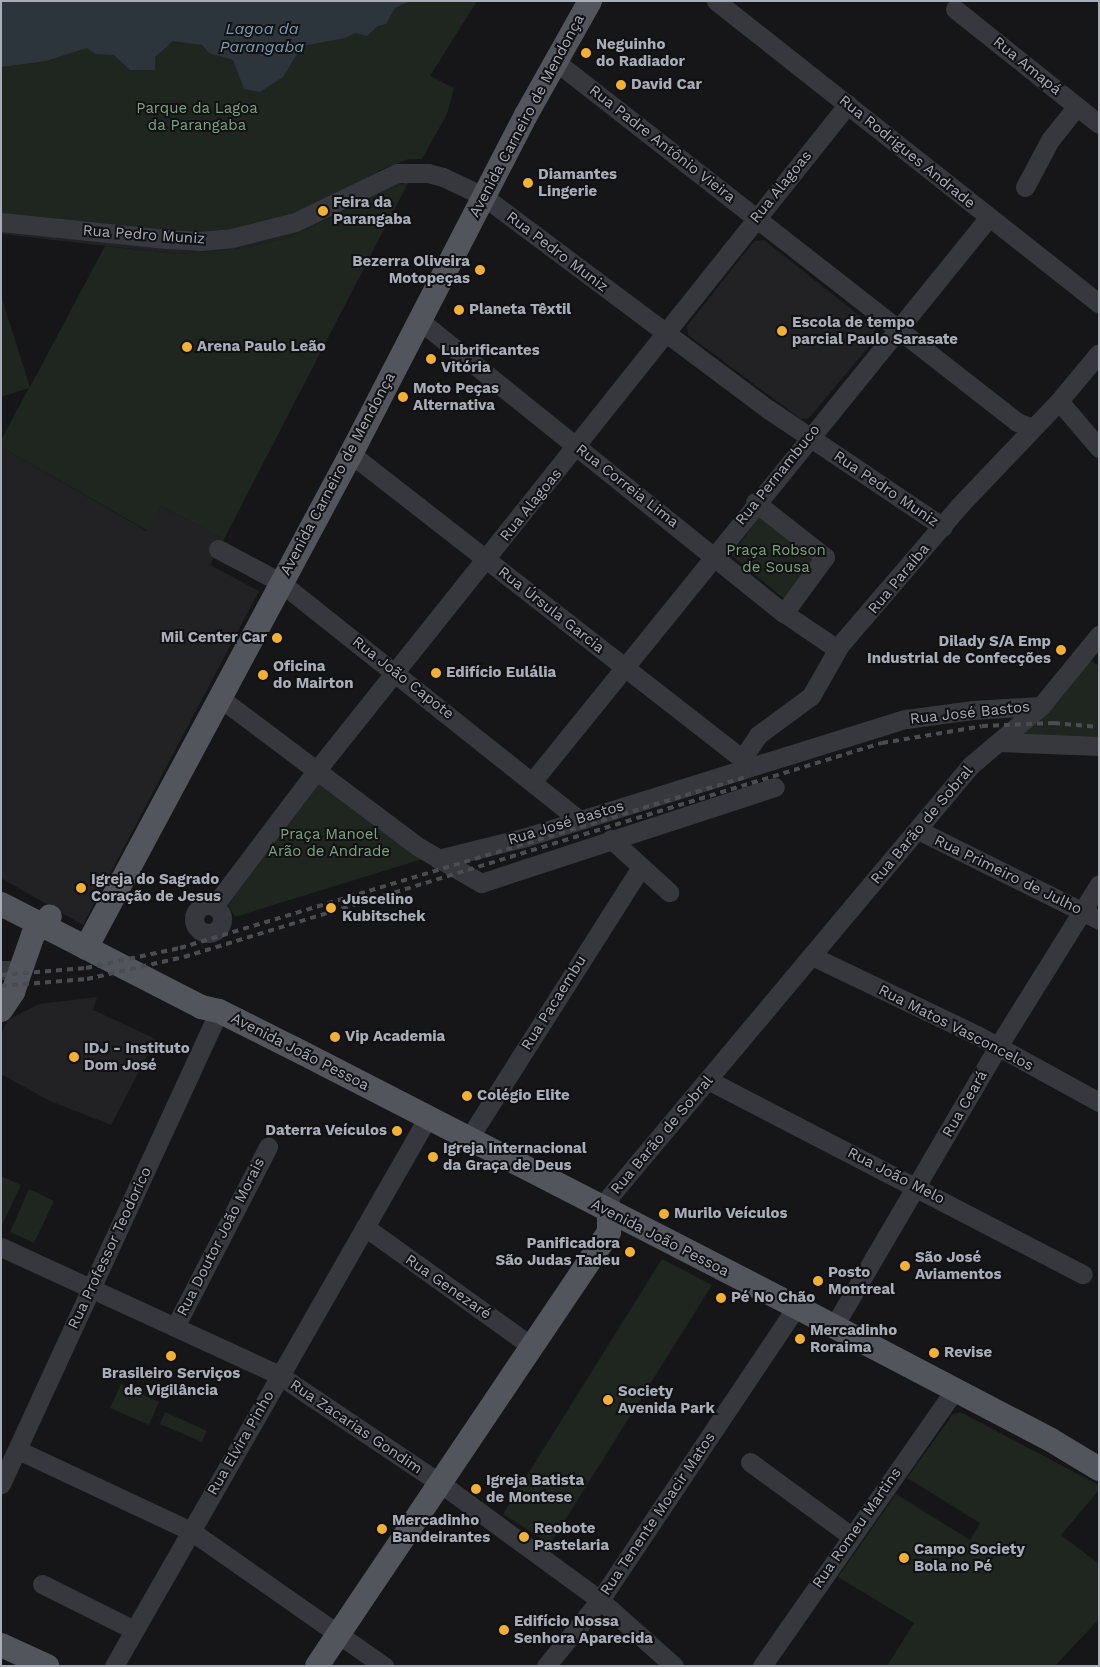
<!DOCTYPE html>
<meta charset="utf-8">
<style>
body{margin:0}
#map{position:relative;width:1100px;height:1667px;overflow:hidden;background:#161618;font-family:"Work Sans",sans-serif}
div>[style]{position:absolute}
.built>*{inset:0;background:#222225}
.green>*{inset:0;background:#1e261f}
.water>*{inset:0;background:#2c353c}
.minor>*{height:19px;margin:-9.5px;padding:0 9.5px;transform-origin:9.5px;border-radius:9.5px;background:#37383d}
.minor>.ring{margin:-9.5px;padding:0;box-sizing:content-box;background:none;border:19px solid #37383d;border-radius:50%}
.major>*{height:24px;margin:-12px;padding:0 12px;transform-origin:12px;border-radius:12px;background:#53555c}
.rail>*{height:4px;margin-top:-2px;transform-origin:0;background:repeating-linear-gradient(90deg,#4a4c52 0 6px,transparent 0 11px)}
.dots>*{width:14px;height:14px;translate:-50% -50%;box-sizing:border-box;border:2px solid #111113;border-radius:50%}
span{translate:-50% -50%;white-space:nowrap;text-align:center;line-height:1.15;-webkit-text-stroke:4px #111113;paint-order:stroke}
.poi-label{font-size:15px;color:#a8adb8;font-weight:700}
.left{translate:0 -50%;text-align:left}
.right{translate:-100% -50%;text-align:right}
.street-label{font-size:15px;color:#a8adb8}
.park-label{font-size:15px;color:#7fa381}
.water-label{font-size:16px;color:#7f9bb3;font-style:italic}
.frame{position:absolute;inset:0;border:2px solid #a8adb8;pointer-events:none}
</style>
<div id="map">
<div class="built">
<div style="clip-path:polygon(395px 165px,401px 185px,287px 238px,244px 248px,177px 254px,1px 234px,1px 213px,290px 214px)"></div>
<div style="clip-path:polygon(764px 240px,875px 328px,876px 338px,809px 418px,801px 419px,688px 335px,687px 326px,754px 241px)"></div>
<div style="clip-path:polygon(1px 447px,147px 531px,161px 506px,224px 539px,210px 565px,259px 591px,83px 925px,1px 878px)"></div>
<div style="clip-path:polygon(97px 997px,93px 1010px,156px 1039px,111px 1125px,48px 1100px,1px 1074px,1px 1034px,8px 1020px,39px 1004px)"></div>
</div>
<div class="green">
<div style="clip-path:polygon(1px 1px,477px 1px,430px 76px,454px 88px,447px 114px,422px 159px,409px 159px,380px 170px,357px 185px,290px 214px,232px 230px,204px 233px,1px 213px)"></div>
<div style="clip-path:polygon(409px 181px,224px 539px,161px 506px,148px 531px,1px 447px,1px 440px,29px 388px,1px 397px,1px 296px,30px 387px,105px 246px,177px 254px,244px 248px,287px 238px)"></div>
<div style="clip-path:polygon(760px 516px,819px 558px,784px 599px,731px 555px)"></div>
<div style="clip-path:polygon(1088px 658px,1099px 666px,1099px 742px,1022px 735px)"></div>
<div style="clip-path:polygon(319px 784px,429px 857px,235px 917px,228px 905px)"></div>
<div style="clip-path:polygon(1px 1176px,21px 1185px,1px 1227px)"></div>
<div style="clip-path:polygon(29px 1189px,54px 1201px,34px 1243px,10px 1232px)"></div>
<div style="clip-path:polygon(662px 1259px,712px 1285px,550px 1544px,503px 1514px)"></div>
<div style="clip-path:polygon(121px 1384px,159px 1402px,149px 1425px,110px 1408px)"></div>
<div style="clip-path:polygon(165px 1412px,207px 1431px,202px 1442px,160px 1424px)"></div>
<div style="clip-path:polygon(960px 1412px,1099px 1485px,1099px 1490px,1061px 1535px,1099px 1564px,1099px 1619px,1055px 1666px,887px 1666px,914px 1623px,838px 1577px,896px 1494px,970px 1540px,980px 1523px,907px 1478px,953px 1414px)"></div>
</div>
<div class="water">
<div style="clip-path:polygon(1px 1px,410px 1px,395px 8px,386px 24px,378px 26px,367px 36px,355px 33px,345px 38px,302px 46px,283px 77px,260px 92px,244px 89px,233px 60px,209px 53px,202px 45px,173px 41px,155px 57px,155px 70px,130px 70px,114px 55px,95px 54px,87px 48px,46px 61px,1px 67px)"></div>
</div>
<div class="minor">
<div style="left:716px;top:1px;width:488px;rotate:38.3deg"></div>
<div style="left:955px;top:9px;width:184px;rotate:38.6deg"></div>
<div style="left:555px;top:61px;width:586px;rotate:38deg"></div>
<div style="left:1017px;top:422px;width:14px;rotate:21deg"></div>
<div style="left:1025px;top:187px;width:53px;rotate:-62deg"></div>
<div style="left:1050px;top:140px;width:43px;rotate:-51.5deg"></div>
<div style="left:1px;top:222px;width:166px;rotate:5.9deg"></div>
<div style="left:166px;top:239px;width:34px;rotate:3deg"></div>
<div style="left:200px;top:241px;width:32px;rotate:-5deg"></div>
<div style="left:232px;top:238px;width:65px;rotate:-14.3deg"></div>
<div style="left:295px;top:222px;width:113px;rotate:-25.7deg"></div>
<div style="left:397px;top:173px;width:31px"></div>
<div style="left:428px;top:173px;width:16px;rotate:15deg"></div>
<div style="left:443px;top:177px;width:44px;rotate:25.4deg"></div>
<div style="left:483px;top:196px;width:356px;rotate:36.8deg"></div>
<div style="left:768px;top:409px;width:211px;rotate:34deg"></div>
<div style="left:419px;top:320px;width:468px;rotate:38.8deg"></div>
<div style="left:784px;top:613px;width:64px;rotate:34.2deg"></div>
<div style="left:1059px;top:401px;width:62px;rotate:49.6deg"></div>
<div style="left:351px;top:454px;width:506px;rotate:37.93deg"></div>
<div style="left:755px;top:502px;width:89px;rotate:38.2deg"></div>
<div style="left:825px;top:557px;width:69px;rotate:126.2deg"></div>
<div style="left:218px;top:549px;width:70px;rotate:28deg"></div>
<div style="left:280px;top:582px;width:382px;rotate:38.5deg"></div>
<div style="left:220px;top:698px;width:246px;rotate:36.9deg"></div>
<div style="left:417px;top:846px;width:74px;rotate:30deg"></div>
<div style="left:481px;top:883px;width:309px;rotate:-18.1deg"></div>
<div style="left:1000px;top:742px;width:99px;rotate:2.3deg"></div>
<div style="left:742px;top:759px;width:29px;rotate:-56deg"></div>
<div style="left:758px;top:735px;width:66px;rotate:-36.3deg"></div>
<div style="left:811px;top:696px;width:59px;rotate:-60.4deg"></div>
<div style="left:840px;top:645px;width:183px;rotate:-49.4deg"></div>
<div style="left:959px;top:506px;width:145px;rotate:-46.4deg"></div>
<div style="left:1059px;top:401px;width:62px;rotate:-50.2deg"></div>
<div style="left:532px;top:782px;width:727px;rotate:-51.03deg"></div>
<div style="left:918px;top:830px;width:202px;rotate:26.4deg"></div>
<div style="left:611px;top:839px;width:79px;rotate:42.4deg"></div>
<div style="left:438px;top:859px;width:91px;rotate:-14deg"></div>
<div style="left:526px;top:837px;width:398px;rotate:-17.3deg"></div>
<div style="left:906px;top:719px;width:68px;rotate:-7.7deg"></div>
<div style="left:973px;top:710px;width:68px;rotate:-3.4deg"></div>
<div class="ring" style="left:194px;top:905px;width:9px;height:9px"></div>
<div style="left:214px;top:906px;width:169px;rotate:-52.9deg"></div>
<div style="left:316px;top:771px;width:853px;rotate:-51.42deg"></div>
<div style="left:812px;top:956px;width:183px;rotate:25.6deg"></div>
<div style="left:977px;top:1035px;width:139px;rotate:28.8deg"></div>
<div style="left:1px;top:970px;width:19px"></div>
<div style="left:708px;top:1080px;width:422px;rotate:27.4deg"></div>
<div style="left:469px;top:1138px;width:319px;rotate:-57.6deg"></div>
<div style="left:609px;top:1213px;width:17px;rotate:-87deg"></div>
<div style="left:610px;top:1196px;width:562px;rotate:-50.05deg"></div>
<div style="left:971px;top:765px;width:92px;rotate:-40.1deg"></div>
<div style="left:1041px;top:706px;width:92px;rotate:-50.8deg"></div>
<div style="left:365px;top:1227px;width:204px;rotate:35.6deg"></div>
<div style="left:1px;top:1247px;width:306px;rotate:24.7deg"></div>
<div style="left:279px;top:1375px;width:194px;rotate:33.9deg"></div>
<div style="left:440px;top:1483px;width:198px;rotate:36.2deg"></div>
<div style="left:600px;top:1600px;width:99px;rotate:41.7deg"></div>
<div style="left:834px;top:1326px;width:322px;rotate:-59.6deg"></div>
<div style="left:997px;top:1048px;width:193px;rotate:-58.1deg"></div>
<div style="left:175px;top:1327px;width:203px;rotate:-62.7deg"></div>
<div style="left:18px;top:1450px;width:191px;rotate:25.1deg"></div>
<div style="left:191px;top:1531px;width:236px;rotate:35deg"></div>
<div style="left:750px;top:1462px;width:125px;rotate:36.2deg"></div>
<div style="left:1px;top:1484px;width:521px;rotate:-65.26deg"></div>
<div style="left:42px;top:1584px;width:103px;rotate:26.6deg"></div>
<div style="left:114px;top:1666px;width:632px;rotate:-60.23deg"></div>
<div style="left:546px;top:1666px;width:85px;rotate:-50.7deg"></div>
<div style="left:600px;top:1600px;width:353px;rotate:-56.2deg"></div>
<div style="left:762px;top:1666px;width:335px;rotate:-55.1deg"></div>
</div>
<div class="major">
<div style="left:1px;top:904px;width:225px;rotate:27.2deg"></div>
<div style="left:201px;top:1007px;width:18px;rotate:13deg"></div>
<div style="left:219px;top:1011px;width:83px;rotate:26.6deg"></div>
<div style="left:293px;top:1048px;width:560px;rotate:27.21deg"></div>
<div style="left:791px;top:1304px;width:293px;rotate:27.6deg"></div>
<div style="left:1051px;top:1440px;width:56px;rotate:31.1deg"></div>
<div style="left:86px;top:948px;width:561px;rotate:-61.79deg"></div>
<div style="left:351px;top:454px;width:382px;rotate:-62.7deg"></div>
<div style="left:526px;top:115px;width:131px;rotate:-60.7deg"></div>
<div style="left:1px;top:1010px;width:22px;rotate:-56deg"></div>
<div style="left:13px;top:992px;width:60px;rotate:-70.7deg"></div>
<div style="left:33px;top:935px;width:25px;rotate:-48deg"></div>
<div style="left:1px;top:1645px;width:51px;rotate:24.5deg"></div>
<div style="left:317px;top:1666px;width:523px;rotate:-56.07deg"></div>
<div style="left:609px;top:1232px;width:19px;rotate:-90deg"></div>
</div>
<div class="rail">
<div style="left:1px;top:975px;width:85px;rotate:-4.7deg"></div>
<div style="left:86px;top:968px;width:96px;rotate:-12deg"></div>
<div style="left:180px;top:948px;width:594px;rotate:-16.82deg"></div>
<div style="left:1px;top:986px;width:86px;rotate:-4.7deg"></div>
<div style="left:87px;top:979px;width:99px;rotate:-12.8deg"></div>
<div style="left:184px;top:957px;width:730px;rotate:-17.05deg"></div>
<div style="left:882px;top:743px;width:101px;rotate:-9.6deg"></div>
<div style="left:982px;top:726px;width:72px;rotate:-2.4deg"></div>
<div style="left:1054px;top:723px;width:45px;rotate:5.1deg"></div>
</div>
<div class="dots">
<div style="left:586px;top:53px;background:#f2b134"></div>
<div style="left:621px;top:85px;background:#f2b134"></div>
<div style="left:528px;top:183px;background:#f2b134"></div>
<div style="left:323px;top:211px;background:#f2b134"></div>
<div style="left:480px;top:270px;background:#f2b134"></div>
<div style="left:459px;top:310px;background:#f2b134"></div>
<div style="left:782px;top:331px;background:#f2b134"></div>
<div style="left:187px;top:347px;background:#f2b134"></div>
<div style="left:431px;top:359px;background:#f2b134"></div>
<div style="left:403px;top:397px;background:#f2b134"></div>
<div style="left:277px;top:638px;background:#f2b134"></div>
<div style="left:1061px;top:650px;background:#f2b134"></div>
<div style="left:436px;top:673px;background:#f2b134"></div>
<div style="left:263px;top:675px;background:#f2b134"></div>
<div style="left:81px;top:888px;background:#f2b134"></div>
<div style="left:331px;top:908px;background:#f2b134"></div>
<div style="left:335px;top:1037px;background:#f2b134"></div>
<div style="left:74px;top:1057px;background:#f2b134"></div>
<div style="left:467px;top:1096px;background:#f2b134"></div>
<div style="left:397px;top:1131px;background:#f2b134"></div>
<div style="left:433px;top:1157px;background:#f2b134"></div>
<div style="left:664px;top:1214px;background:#f2b134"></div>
<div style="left:630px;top:1252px;background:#f2b134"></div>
<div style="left:905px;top:1266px;background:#f2b134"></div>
<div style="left:818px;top:1281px;background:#f2b134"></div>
<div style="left:721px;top:1298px;background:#f2b134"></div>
<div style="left:800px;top:1339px;background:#f2b134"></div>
<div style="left:934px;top:1353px;background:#f2b134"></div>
<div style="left:171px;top:1356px;background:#f2b134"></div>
<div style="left:608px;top:1400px;background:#f2b134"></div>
<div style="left:476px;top:1489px;background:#f2b134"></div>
<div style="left:382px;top:1529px;background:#f2b134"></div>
<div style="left:524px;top:1537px;background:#f2b134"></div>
<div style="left:904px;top:1558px;background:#f2b134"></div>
<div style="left:504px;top:1630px;background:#f2b134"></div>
</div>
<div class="poi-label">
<span class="left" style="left:596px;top:53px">Neguinho<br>do Radiador</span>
<span class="left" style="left:631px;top:85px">David Car</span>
<span class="left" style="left:538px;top:183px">Diamantes<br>Lingerie</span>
<span class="left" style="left:333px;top:211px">Feira da<br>Parangaba</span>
<span class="right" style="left:470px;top:270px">Bezerra Oliveira<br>Motopeças</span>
<span class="left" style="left:469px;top:310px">Planeta Têxtil</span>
<span class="left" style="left:792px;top:331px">Escola de tempo<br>parcial Paulo Sarasate</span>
<span class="left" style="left:197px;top:347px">Arena Paulo Leão</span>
<span class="left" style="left:441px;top:359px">Lubrificantes<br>Vitória</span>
<span class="left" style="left:413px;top:397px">Moto Peças<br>Alternativa</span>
<span class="right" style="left:267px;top:638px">Mil Center Car</span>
<span class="right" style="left:1051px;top:650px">Dilady S/A Emp<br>Industrial de Confecções</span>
<span class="left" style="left:273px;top:675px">Oficina<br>do Mairton</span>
<span class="left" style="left:446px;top:673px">Edifício Eulália</span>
<span class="left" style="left:91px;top:888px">Igreja do Sagrado<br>Coração de Jesus</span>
<span class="left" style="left:342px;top:908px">Juscelino<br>Kubitschek</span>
<span class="left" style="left:345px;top:1037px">Vip Academia</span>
<span class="left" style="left:84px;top:1057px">IDJ - Instituto<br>Dom José</span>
<span class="left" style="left:477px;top:1096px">Colégio Elite</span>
<span class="right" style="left:387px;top:1131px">Daterra Veículos</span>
<span class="left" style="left:443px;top:1157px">Igreja Internacional<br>da Graça de Deus</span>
<span class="left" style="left:674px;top:1214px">Murilo Veículos</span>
<span class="right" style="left:620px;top:1252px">Panificadora<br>São Judas Tadeu</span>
<span class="left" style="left:915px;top:1266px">São José<br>Aviamentos</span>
<span class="left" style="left:828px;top:1281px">Posto<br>Montreal</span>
<span class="left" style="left:731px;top:1298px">Pé No Chão</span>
<span class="left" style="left:810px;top:1339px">Mercadinho<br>Roraima</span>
<span class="left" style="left:944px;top:1353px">Revise</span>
<span style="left:171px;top:1382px">Brasileiro Serviços<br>de Vigilância</span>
<span class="left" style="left:618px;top:1400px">Society<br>Avenida Park</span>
<span class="left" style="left:486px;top:1489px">Igreja Batista<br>de Montese</span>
<span class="left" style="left:392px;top:1529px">Mercadinho<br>Bandeirantes</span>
<span class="left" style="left:534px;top:1537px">Reobote<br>Pastelaria</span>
<span class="left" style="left:914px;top:1558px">Campo Society<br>Bola no Pé</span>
<span class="left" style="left:514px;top:1630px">Edifício Nossa<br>Senhora Aparecida</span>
</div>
<div class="street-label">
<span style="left:1027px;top:66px;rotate:39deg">Rua Amapá</span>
<span style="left:527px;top:116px;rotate:-62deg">Avenida Carneiro de Mendonça</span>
<span style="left:662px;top:144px;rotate:38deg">Rua Padre Antônio Vieira</span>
<span style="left:907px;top:152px;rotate:39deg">Rua Rodrigues Andrade</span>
<span style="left:781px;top:187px;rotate:-51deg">Rua Alagoas</span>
<span style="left:144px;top:235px;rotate:4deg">Rua Pedro Muniz</span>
<span style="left:557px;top:252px;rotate:37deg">Rua Pedro Muniz</span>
<span style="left:338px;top:474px;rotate:-62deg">Avenida Carneiro de Mendonça</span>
<span style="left:778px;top:475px;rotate:-51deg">Rua Pernambuco</span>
<span style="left:627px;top:486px;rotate:38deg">Rua Correia Lima</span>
<span style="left:886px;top:489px;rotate:34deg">Rua Pedro Muniz</span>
<span style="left:531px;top:505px;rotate:-51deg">Rua Alagoas</span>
<span style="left:899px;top:579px;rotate:-50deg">Rua Paraíba</span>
<span style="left:551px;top:610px;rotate:38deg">Rua Úrsula Garcia</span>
<span style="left:403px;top:678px;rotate:38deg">Rua João Capote</span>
<span style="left:970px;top:713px;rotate:-6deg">Rua José Bastos</span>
<span style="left:566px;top:823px;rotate:-17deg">Rua José Bastos</span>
<span style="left:922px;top:825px;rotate:-50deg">Rua Barão de Sobral</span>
<span style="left:1008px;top:875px;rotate:26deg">Rua Primeiro de Julho</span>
<span style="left:554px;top:1003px;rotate:-58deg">Rua Pacaembu</span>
<span style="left:956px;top:1028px;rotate:27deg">Rua Matos Vasconcelos</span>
<span style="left:300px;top:1052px;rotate:27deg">Avenida João Pessoa</span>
<span style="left:965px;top:1104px;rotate:-60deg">Rua Ceará</span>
<span style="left:662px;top:1135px;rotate:-50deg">Rua Barão de Sobral</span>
<span style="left:896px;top:1176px;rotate:27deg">Rua João Melo</span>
<span style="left:221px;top:1237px;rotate:-63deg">Rua Doutor João Morais</span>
<span style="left:660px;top:1238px;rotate:27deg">Avenida João Pessoa</span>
<span style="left:110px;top:1248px;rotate:-65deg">Rua Professor Teodorico</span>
<span style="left:448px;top:1287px;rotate:35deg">Rua Genezaré</span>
<span style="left:356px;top:1427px;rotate:34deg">Rua Zacarias Gondim</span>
<span style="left:241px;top:1443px;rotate:-60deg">Rua Elvira Pinho</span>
<span style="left:658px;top:1514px;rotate:-56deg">Rua Tenente Moacir Matos</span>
<span style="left:857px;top:1528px;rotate:-55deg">Rua Romeu Martins</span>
</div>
<div class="park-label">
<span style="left:197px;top:117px">Parque da Lagoa<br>da Parangaba</span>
<span style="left:776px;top:559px">Praça Robson<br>de Sousa</span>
<span style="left:329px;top:843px">Praça Manoel<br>Arão de Andrade</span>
</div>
<div class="water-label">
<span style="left:262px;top:38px">Lagoa da<br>Parangaba</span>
</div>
<div class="frame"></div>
</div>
